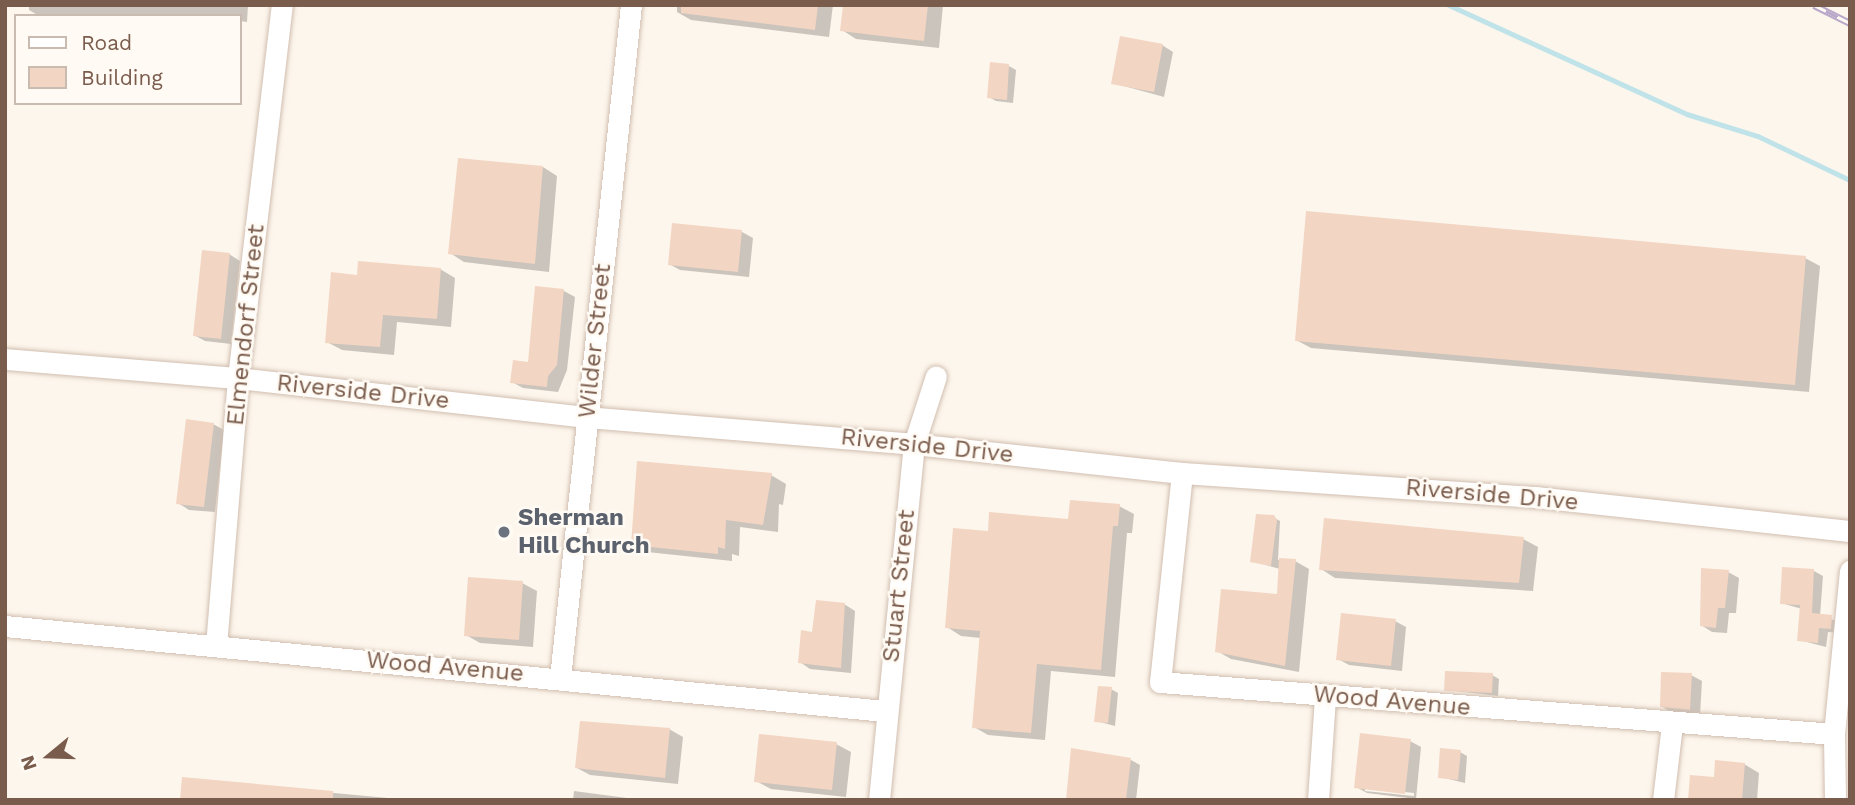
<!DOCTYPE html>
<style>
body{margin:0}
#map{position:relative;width:1855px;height:805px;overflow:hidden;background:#fdf6ec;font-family:"Work Sans",sans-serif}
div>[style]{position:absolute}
.shadow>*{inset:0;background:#0003}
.stream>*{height:4.5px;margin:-2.25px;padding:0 2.25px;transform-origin:2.25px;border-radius:2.25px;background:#bfe3e8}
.building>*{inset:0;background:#f3d5c3}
.roads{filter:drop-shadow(0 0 2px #d1beb0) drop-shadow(0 0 2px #d1beb0)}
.minor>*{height:21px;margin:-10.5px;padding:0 10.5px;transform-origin:10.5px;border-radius:10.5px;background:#fff}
.rail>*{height:7px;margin-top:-3.5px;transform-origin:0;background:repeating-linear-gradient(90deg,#fffaf3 0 13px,#b9a8c9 0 26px);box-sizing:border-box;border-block:2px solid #b9a8c9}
.dots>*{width:19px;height:19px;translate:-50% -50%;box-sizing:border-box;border:4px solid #fffaf3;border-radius:50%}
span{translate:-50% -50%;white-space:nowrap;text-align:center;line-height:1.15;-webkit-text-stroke:5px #fffaf3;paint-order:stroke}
.street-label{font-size:24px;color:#7a5c4d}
.worship-label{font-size:24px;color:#5b616d;font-weight:700}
.left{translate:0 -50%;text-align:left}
.frame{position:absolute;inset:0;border:7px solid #7a5c4d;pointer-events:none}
.legend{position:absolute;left:14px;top:14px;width:228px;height:91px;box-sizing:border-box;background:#fffaf3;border:2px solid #cabbb1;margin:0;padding:9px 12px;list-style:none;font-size:21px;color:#7a5c4d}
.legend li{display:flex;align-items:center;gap:14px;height:35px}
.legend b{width:35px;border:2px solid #cabbb1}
.north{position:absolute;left:14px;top:721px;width:70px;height:70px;-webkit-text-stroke:5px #fffaf3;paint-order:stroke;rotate:251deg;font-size:19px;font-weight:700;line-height:28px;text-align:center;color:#7a5c4d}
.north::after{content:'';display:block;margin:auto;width:24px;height:32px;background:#7a5c4d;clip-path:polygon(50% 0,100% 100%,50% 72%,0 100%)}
</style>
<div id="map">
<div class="shadow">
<div style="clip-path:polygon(29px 5px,248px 5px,247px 22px,240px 21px,240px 16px,39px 16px,29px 10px)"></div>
<div style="clip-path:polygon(677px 5px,833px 5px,829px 37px,691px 20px,677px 12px)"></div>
<div style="clip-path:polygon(844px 5px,943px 5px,939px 48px,856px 39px,842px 30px)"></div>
<div style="clip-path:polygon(1162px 45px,1173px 52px,1164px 97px,1113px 83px)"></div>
<div style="clip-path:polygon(1009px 66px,1016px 70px,1013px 103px,996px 101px,989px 97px)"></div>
<div style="clip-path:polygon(543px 167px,557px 176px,549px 272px,464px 262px,450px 253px)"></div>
<div style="clip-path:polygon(742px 232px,753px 238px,749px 277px,680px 270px,669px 264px)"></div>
<div style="clip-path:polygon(229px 254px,240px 261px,231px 344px,205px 341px,194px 335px)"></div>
<div style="clip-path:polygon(1805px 258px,1820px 266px,1809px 392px,1311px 348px,1296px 340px)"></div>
<div style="clip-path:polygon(440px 269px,455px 278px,451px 327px,397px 322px,394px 355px,342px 350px,327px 342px,359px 276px)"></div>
<div style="clip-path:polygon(537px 288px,564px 291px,575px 297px,567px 370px,558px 392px,523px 388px,512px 382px,529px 364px)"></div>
<div style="clip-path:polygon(213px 424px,224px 430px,215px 512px,189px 510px,178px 503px)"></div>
<div style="clip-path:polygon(771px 475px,786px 484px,783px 505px,779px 504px,778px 532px,740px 527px,739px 556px,732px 554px,732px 561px,647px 552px,633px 544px)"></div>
<div style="clip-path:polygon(1119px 506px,1134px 514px,1132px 533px,1127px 533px,1115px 677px,1051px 671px,1045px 740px,988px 735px,974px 727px,981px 638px,961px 636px,947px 627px,1070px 521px)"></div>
<div style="clip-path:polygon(1273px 517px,1280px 521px,1278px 560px,1295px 561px,1309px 569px,1299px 672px,1231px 659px,1217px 651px,1279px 595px,1280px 569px,1252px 561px)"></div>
<div style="clip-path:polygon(1523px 539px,1538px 547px,1533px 591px,1335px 578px,1321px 569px)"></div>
<div style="clip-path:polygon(1814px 571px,1823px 576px,1820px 616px,1841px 622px,1840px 633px,1828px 632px,1826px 647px,1799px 640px,1802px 609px,1781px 603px)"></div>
<div style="clip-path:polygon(1728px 572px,1739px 578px,1736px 613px,1729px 613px,1727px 633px,1712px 632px,1701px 625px)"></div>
<div style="clip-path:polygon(522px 583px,537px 591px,533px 647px,480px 643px,466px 635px)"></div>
<div style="clip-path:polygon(844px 604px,855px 611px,851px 673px,810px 669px,800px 662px,814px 634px)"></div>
<div style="clip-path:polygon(1395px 621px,1406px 627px,1402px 671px,1349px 665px,1338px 659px)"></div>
<div style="clip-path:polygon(1492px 675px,1499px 679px,1498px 696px,1446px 690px)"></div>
<div style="clip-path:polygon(1691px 675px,1702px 681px,1700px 715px,1672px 713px,1661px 706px)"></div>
<div style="clip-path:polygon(1111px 689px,1118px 693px,1115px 726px,1096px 721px)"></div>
<div style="clip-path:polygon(669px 729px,683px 737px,678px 784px,590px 775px,577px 768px)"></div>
<div style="clip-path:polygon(evenodd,1410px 741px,1421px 747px,1416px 799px,1367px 793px,1356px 787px,1410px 741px,1365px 788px,1414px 793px,1414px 796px,1365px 791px,1365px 788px)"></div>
<div style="clip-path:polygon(836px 744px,851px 752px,846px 797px,771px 789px,756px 781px)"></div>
<div style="clip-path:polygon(1460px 752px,1467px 756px,1465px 783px,1440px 777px)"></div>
<div style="clip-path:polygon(1131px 760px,1140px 765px,1136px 800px,1068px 800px)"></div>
<div style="clip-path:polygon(1744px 764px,1759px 773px,1757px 800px,1689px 800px,1716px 778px)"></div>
<div style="clip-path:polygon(184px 779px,409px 800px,182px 800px)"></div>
<div style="clip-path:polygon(574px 791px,642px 800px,573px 800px)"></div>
</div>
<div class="stream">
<div style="left:1449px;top:5px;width:262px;rotate:24.6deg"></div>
<div style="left:1687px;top:114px;width:74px;rotate:17.2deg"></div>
<div style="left:1758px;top:136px;width:102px;rotate:25.6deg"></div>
</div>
<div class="building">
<div style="clip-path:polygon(681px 5px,818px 5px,815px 30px,681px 13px)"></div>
<div style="clip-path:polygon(843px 5px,928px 5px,924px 41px,840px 31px)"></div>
<div style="clip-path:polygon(1120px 36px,1163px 44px,1154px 92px,1111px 84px)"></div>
<div style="clip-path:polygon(990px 62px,1009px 64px,1007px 100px,987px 98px)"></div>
<div style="clip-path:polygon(458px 158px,543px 166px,535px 264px,448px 254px)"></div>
<div style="clip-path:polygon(1306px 211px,1806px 256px,1795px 385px,1295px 341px)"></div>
<div style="clip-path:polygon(672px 223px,742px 230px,738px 272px,668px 265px)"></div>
<div style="clip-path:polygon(202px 250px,230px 253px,221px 339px,193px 336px)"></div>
<div style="clip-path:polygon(358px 261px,441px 268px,437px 319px,383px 315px,380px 347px,325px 343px,331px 272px,357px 275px)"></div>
<div style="clip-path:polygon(535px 286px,564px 289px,557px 365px,548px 376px,547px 387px,510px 383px,513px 360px,528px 362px)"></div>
<div style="clip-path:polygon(186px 419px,214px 423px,204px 507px,176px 504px)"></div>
<div style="clip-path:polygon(637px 461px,772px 473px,763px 525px,726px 520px,725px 549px,718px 547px,718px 554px,631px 545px)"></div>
<div style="clip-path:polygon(1070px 500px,1120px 504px,1118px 526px,1113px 526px,1101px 670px,1037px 664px,1031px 733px,972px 728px,980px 631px,945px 628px,953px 528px,988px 531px,989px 512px,1068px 519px)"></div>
<div style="clip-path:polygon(1256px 514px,1274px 515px,1277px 520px,1271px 566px,1250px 562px)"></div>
<div style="clip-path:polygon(1324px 518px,1524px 537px,1519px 583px,1319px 570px)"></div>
<div style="clip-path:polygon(1279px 558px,1296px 559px,1285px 666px,1215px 652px,1221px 589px,1277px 594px)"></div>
<div style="clip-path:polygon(1782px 567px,1814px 569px,1812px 613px,1832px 615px,1831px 629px,1819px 628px,1818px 643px,1797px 641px,1800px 605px,1780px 604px)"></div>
<div style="clip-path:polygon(1701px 568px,1729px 570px,1725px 608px,1718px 608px,1716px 628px,1700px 626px)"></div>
<div style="clip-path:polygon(468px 577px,523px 581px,519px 640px,464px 636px)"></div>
<div style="clip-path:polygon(816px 600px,845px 603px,841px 668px,798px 663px,801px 630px,812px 632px)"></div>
<div style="clip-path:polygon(1341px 613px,1396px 619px,1391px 666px,1336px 660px)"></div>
<div style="clip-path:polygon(1445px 671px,1493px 673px,1492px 693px,1444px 691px)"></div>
<div style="clip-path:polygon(1661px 672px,1692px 673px,1690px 710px,1660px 707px)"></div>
<div style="clip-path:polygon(1098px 686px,1112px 687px,1108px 723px,1094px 722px)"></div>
<div style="clip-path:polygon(580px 721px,670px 728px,665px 778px,575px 768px)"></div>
<div style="clip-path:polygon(1360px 733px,1411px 739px,1405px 794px,1354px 788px)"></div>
<div style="clip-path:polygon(759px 734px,837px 742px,832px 790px,754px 782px)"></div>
<div style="clip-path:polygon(1071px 748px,1131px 758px,1126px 800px,1066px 800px)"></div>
<div style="clip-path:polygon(1440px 748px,1461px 750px,1458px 780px,1438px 778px)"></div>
<div style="clip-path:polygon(1715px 760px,1745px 763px,1742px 800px,1688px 800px,1690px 775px,1714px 777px)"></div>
<div style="clip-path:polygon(182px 777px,333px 791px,333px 800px,180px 800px)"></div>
</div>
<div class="roads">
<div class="minor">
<div style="left:5px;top:359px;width:234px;rotate:4.7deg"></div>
<div style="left:238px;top:378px;width:350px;rotate:6.4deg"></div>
<div style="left:586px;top:417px;width:329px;rotate:4.7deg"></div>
<div style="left:914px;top:444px;width:270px;rotate:6.2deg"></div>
<div style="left:1182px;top:473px;width:355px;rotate:3.9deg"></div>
<div style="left:1536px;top:497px;width:316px;rotate:6.2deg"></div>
<div style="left:1182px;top:473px;width:210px;rotate:96deg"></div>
<div style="left:1160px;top:682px;width:676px;rotate:4.41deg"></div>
<div style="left:5px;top:626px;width:884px;rotate:5.52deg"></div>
<div style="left:216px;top:646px;width:269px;rotate:-85.3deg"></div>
<div style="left:238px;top:378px;width:376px;rotate:-83.3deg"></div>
<div style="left:560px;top:678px;width:677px;rotate:-83.98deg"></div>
<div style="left:879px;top:800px;width:358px;rotate:-84.4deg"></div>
<div style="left:914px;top:444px;width:71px;rotate:-72.1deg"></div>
<div style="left:1318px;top:800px;width:104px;rotate:-86.1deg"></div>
<div style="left:1663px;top:800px;width:77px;rotate:-83.2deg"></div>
<div style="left:1835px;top:800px;width:66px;rotate:-90.9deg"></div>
<div style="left:1834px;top:734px;width:164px;rotate:-84.4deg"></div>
</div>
</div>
<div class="rail">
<div style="left:1814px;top:5px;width:40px;rotate:26.6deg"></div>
</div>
<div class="dots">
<div style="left:504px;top:532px;background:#6b7280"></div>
</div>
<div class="street-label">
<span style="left:246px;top:325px;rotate:-84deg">Elmendorf Street</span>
<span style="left:595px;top:341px;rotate:-84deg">Wilder Street</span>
<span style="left:363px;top:392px;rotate:6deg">Riverside Drive</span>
<span style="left:927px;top:446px;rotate:6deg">Riverside Drive</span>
<span style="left:1492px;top:495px;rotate:5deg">Riverside Drive</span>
<span style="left:899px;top:586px;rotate:-84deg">Stuart Street</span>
<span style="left:445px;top:667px;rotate:5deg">Wood Avenue</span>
<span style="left:1392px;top:701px;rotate:5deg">Wood Avenue</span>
</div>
<div class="worship-label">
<span class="left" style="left:518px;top:532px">Sherman<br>Hill Church</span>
</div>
<div class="frame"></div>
<ul class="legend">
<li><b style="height:9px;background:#fff"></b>Road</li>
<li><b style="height:19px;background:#f3d5c3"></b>Building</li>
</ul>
<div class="north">N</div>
</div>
